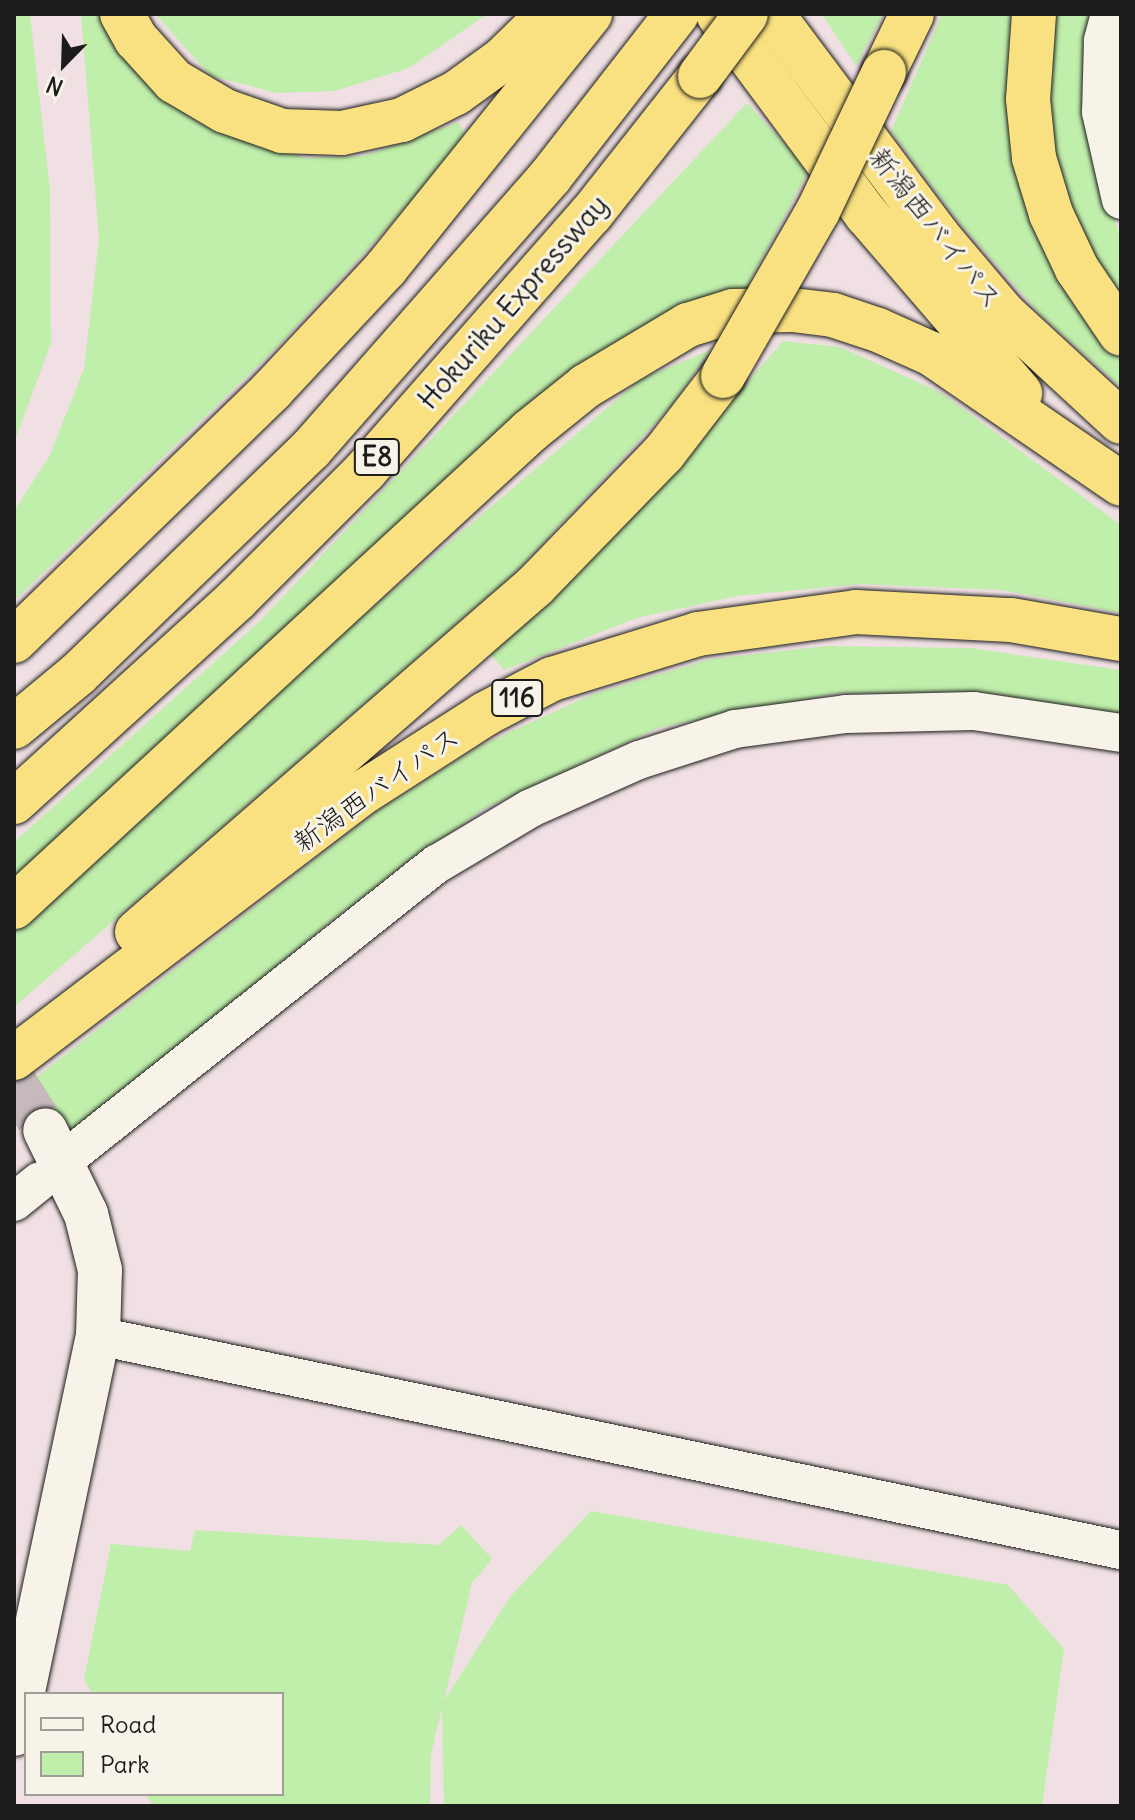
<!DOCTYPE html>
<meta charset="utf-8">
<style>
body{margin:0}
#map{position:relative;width:1135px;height:1820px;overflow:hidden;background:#f0e0e3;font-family:Delius,"Klee One",sans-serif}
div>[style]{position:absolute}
.green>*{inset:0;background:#c0eeab}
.tertiary-tunnel>*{height:44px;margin-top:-22px;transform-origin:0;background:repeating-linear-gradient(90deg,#c6b9bb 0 44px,transparent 0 66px)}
.roads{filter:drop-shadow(0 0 2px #1c1c1c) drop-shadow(0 0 2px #1c1c1c)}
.minor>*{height:38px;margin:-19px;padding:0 19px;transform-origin:19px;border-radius:19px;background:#f7f3e8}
.tertiary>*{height:44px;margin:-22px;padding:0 22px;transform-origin:22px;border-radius:22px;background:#f7f3e8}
.motorway>*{height:44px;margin:-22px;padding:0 22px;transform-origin:22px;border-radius:22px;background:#f9e181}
.bridges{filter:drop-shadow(0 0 2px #1c1c1c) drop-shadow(0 0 2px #1c1c1c)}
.motorway-bridge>*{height:44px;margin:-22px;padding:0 22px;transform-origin:22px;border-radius:22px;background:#f9e181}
span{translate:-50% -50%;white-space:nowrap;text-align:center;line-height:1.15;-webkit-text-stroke:6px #f7f3e8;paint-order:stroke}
.shield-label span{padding:2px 6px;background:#f7f3e8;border:2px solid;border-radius:6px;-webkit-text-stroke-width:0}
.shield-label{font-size:26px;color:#1c1c1c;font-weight:700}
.street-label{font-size:28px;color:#1c1c1c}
.frame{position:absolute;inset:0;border:16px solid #1c1c1c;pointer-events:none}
.legend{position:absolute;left:24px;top:1692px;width:260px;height:104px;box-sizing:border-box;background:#f7f3e8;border:2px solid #9f9d96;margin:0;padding:10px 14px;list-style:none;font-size:24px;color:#1c1c1c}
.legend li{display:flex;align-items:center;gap:16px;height:40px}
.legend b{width:40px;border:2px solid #9f9d96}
.north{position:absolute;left:24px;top:24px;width:80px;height:80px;-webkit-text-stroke:6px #f7f3e8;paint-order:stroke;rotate:203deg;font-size:22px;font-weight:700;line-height:32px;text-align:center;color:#1c1c1c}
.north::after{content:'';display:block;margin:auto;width:28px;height:36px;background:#1c1c1c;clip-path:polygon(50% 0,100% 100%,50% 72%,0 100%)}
</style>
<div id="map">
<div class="green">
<div style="clip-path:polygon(14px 14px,30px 14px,50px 191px,51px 343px,14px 443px)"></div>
<div style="clip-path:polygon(81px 14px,109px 14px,137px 74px,200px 121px,305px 158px,363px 156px,459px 122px,465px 136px,414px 199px,278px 346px,14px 601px,14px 511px,49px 457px,84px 369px,99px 239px)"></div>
<div style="clip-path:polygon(155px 14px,487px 14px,409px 68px,335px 91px,277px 93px,211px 76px)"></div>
<div style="clip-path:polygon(822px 14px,883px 14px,856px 66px)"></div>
<div style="clip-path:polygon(942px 14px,1010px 14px,1007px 110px,1025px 205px,1060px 282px,1121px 359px,1121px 387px,1041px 315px,958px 221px,891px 131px)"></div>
<div style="clip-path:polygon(1052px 14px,1096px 14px,1095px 162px,1121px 239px,1121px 298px,1105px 280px,1051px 159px,1047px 33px)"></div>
<div style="clip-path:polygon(747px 103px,809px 170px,743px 295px,658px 321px,14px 883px,14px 842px,261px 620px)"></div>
<div style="clip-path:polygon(783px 341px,840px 347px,940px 392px,1121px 525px,1121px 613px,1002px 590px,861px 584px,737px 596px,637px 618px,504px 670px,487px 650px,615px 536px)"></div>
<div style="clip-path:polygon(710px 350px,674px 403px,514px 574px,14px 1007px,14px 927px,325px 648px,641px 379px)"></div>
<div style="clip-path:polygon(828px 646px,970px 648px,1121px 670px,1121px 721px,998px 694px,840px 693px,658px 728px,482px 810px,326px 925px,70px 1143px,32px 1123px,16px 1093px,378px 810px,480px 746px,593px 694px,711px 659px)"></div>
<div style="clip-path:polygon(591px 1511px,1008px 1585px,1064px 1649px,1042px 1806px,444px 1806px,442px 1707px,431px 1754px,430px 1806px,154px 1806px,145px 1794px,282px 1794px,282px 1694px,92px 1694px,84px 1679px,111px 1544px,190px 1551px,195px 1530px,439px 1545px,461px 1525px,492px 1559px,472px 1583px,444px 1701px,510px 1597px)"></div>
</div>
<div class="tertiary-tunnel">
<div style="left:14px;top:1081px;width:58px;rotate:57.7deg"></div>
</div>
<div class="roads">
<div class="minor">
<div style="left:1110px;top:14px;width:28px;rotate:105deg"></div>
<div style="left:1103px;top:41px;width:71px;rotate:91.6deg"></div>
<div style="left:1101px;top:112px;width:90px;rotate:77.2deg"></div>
<div style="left:63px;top:1161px;width:478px;rotate:-38.5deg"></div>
<div style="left:437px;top:864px;width:109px;rotate:-30.8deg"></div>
<div style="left:531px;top:808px;width:118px;rotate:-24deg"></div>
<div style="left:639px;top:760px;width:101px;rotate:-17.9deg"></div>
<div style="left:735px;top:729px;width:112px;rotate:-7.7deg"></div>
<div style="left:846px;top:714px;width:128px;rotate:-1.3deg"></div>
<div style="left:974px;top:711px;width:149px;rotate:8.5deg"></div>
<div style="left:14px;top:1202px;width:33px;rotate:-39deg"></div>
<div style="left:98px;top:1336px;width:1045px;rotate:11.82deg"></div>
</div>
<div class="tertiary">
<div style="left:14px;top:1734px;width:407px;rotate:-78.1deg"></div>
<div style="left:98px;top:1336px;width:66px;rotate:-88.3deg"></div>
<div style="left:100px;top:1270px;width:58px;rotate:-104deg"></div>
<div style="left:86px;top:1214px;width:93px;rotate:-116deg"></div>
</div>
<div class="motorway">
<div style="left:122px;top:14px;width:29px;rotate:61deg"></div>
<div style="left:136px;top:39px;width:57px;rotate:47.9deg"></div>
<div style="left:174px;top:81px;width:59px;rotate:30.5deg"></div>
<div style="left:225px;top:111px;width:60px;rotate:19.3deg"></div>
<div style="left:282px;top:131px;width:60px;rotate:1.9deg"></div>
<div style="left:342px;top:133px;width:61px;rotate:-12.2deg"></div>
<div style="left:402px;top:120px;width:60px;rotate:-26.6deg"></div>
<div style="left:456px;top:93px;width:58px;rotate:-35.9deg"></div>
<div style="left:503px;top:59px;width:64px;rotate:-44.4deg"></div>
<div style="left:718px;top:14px;width:250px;rotate:53.5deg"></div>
<div style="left:867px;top:215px;width:235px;rotate:49.3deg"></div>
<div style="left:772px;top:14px;width:277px;rotate:53.2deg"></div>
<div style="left:938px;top:236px;width:102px;rotate:49.8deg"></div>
<div style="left:1004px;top:314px;width:159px;rotate:42.7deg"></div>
<div style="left:1034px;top:14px;width:85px;rotate:94deg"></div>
<div style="left:1028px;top:99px;width:59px;rotate:84.2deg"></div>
<div style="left:1034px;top:158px;width:59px;rotate:73.1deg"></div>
<div style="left:1051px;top:214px;width:61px;rotate:64.7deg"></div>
<div style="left:1077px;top:269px;width:78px;rotate:55.9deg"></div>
<div style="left:884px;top:72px;width:64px;rotate:-64.2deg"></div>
<div style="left:14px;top:641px;width:360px;rotate:-44.2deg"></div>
<div style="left:272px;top:390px;width:167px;rotate:-46.9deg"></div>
<div style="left:386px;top:268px;width:326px;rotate:-51.2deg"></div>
<div style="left:14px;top:727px;width:83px;rotate:-39.6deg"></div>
<div style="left:78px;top:674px;width:324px;rotate:-44deg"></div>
<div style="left:311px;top:449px;width:362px;rotate:-48.7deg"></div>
<div style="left:550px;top:177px;width:207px;rotate:-52.1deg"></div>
<div style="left:14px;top:802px;width:302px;rotate:-42.3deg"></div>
<div style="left:237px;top:599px;width:181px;rotate:-45deg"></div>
<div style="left:365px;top:471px;width:342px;rotate:-48.7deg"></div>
<div style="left:591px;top:214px;width:176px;rotate:-51.7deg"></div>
<div style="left:14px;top:907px;width:702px;rotate:-42.69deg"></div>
<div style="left:530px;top:431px;width:72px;rotate:-38.8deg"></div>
<div style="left:586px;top:386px;width:119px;rotate:-30.9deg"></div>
<div style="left:688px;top:325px;width:47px;rotate:-17.3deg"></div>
<div style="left:733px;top:311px;width:60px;rotate:-1deg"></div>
<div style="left:793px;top:310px;width:40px;rotate:7.1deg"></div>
<div style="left:833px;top:315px;width:47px;rotate:18.4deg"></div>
<div style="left:878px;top:330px;width:59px;rotate:24deg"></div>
<div style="left:932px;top:354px;width:229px;rotate:34.5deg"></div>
<div style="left:137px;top:932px;width:527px;rotate:-41deg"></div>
<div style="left:535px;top:586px;width:185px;rotate:-45.9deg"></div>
<div style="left:664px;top:453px;width:97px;rotate:-52.5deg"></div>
<div style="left:14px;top:1058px;width:434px;rotate:-37.3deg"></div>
<div style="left:359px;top:795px;width:150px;rotate:-32.7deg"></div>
<div style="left:485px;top:714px;width:76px;rotate:-27.6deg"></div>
<div style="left:552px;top:679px;width:153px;rotate:-17.1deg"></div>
<div style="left:698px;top:634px;width:160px;rotate:-7.9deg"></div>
<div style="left:856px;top:612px;width:155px;rotate:3deg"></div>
<div style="left:1011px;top:620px;width:112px;rotate:9.8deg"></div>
</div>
</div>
<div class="bridges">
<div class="motorway-bridge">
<div style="left:700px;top:76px;width:77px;rotate:-53.4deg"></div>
<div style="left:723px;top:376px;width:190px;rotate:-60.1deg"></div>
<div style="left:818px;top:211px;width:154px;rotate:-64.6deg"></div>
</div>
</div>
<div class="shield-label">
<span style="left:377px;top:457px">E8</span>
<span style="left:517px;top:698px">116</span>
</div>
<div class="street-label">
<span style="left:936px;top:228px;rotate:52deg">新潟西バイパス</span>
<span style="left:513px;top:302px;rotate:-49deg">Hokuriku Expressway</span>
<span style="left:376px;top:789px;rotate:-35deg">新潟西バイパス</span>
</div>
<div class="frame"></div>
<ul class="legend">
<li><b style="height:10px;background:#f7f3e8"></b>Road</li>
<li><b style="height:22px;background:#c0eeab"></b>Park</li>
</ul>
<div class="north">N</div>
</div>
